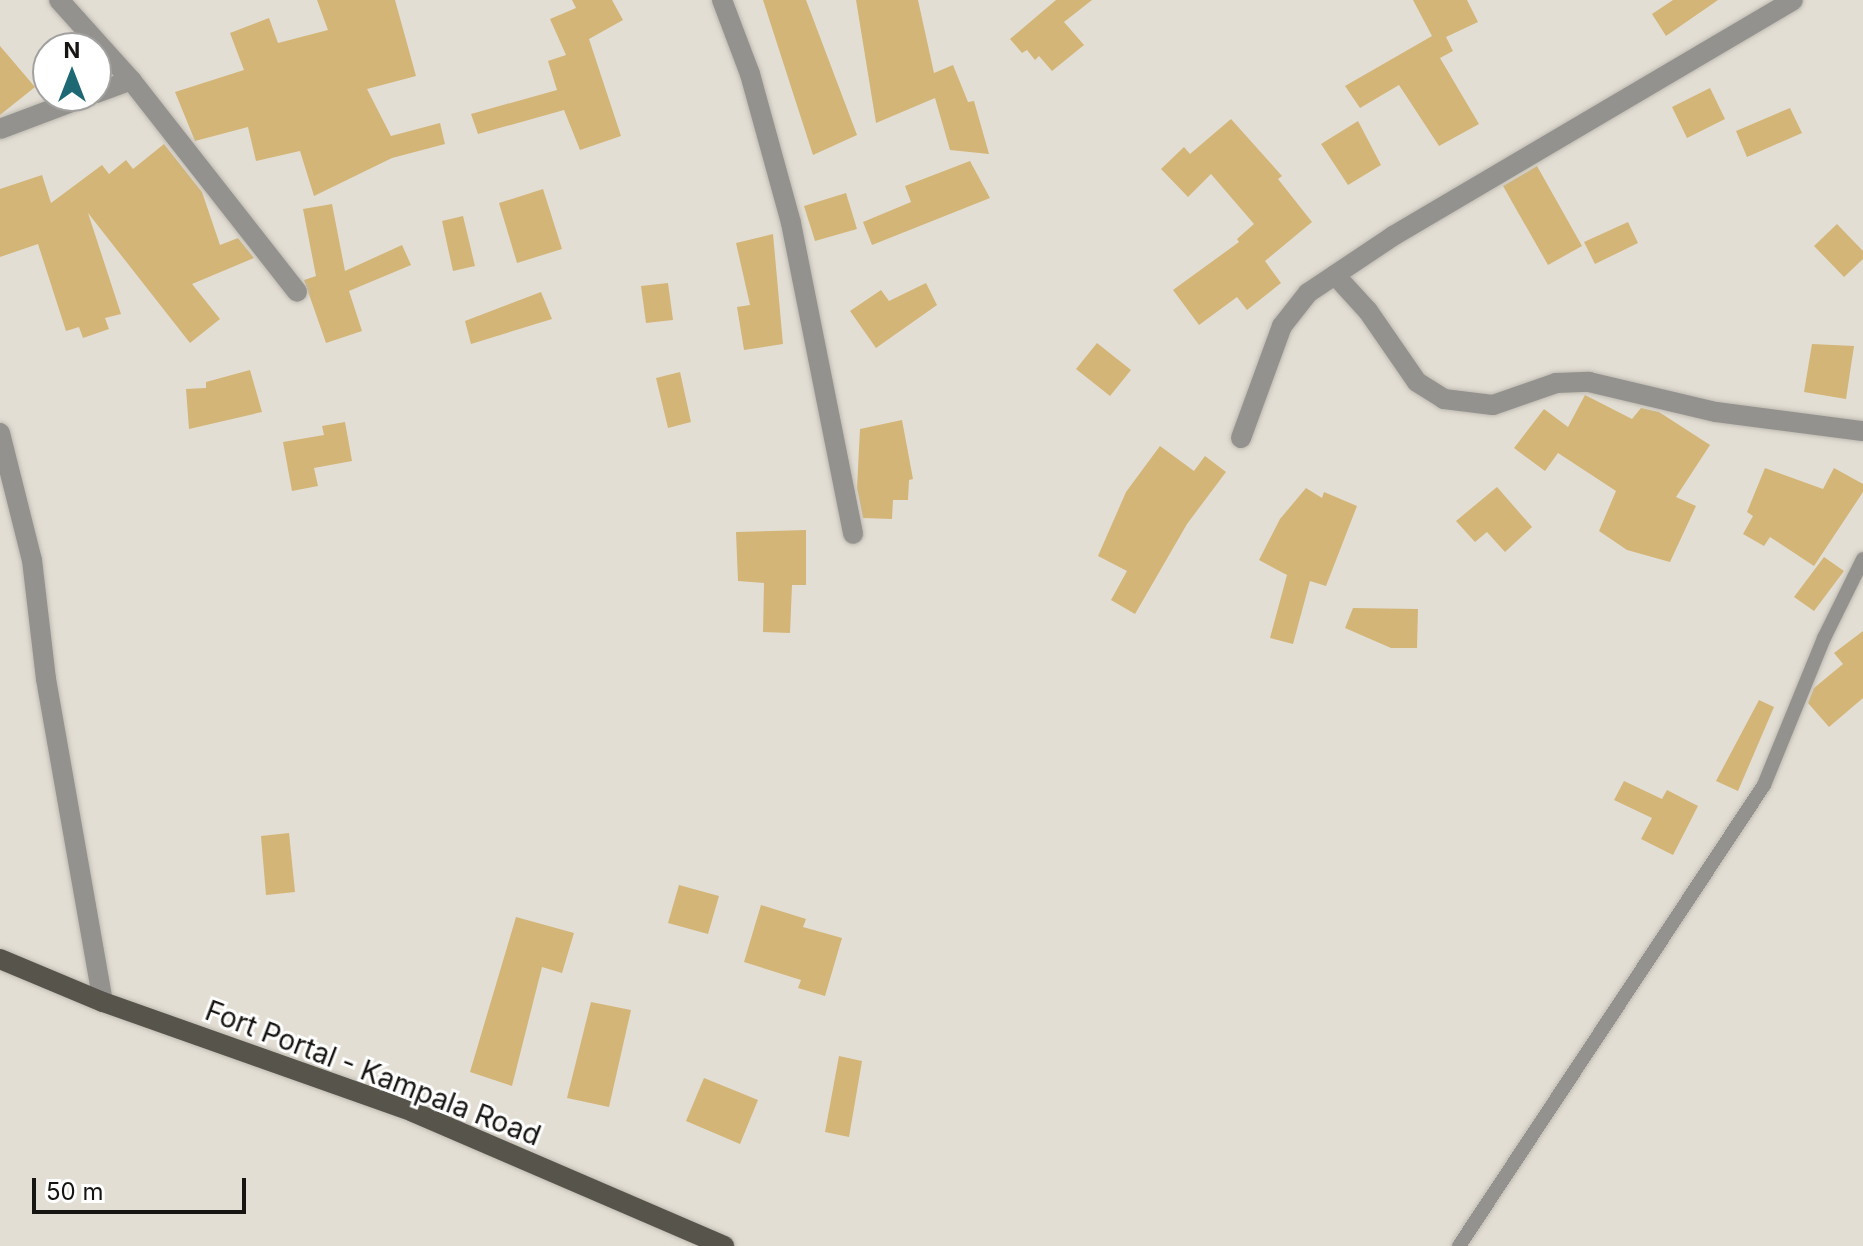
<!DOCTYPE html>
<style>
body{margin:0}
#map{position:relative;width:1863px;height:1246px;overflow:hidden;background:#e3ded4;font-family:Inter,sans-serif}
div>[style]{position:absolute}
.building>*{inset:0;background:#d3b577}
.roads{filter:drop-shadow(0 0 2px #bebab1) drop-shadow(0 0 2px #bebab1)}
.service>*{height:14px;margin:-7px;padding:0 7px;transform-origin:7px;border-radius:7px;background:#94928e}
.minor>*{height:20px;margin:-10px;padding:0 10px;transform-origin:10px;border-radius:10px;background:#94928e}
.primary>*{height:20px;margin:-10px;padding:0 10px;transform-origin:10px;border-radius:10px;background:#57544c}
span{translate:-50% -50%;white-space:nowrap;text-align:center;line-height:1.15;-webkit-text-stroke:6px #fff;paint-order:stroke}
.street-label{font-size:28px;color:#171512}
.north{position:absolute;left:32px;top:32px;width:80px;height:80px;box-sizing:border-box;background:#fff;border:2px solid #a2a1a0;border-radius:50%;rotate:0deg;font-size:22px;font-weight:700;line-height:32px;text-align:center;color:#171512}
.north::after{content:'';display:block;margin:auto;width:28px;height:36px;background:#1e6873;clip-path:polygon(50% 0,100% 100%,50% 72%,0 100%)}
.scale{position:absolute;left:32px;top:1178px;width:214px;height:36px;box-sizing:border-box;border:4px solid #171512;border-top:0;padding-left:10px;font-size:24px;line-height:28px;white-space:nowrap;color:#171512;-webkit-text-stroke:6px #fff;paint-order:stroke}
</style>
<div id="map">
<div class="building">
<div style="clip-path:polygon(317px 0,395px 0,416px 76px,367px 89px,391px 136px,440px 123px,445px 144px,392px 158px,314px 196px,300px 151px,256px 161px,248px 127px,195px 141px,175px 92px,244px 70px,230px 33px,269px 18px,278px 43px,328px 30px)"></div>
<div style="clip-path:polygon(572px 0,612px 0,623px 20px,589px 39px,621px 136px,580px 150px,564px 110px,478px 134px,471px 114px,557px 90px,548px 61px,566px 55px,550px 19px,576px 8px)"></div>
<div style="clip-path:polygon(763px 0,806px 0,857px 135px,813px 155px)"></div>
<div style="clip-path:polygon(856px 0,918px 0,934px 73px,953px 65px,968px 102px,974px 101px,989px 154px,950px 150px,935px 98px,876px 123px)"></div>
<div style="clip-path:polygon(1056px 0,1092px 0,1064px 22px,1084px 45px,1052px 71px,1039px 56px,1035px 60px,1027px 50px,1022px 53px,1010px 39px)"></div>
<div style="clip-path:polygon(1413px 0,1467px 0,1478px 22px,1446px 37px,1453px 51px,1440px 58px,1479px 124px,1439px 146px,1399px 85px,1360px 108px,1345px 86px,1432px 36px)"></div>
<div style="clip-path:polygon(1673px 0,1718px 0,1666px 36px,1652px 14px)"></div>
<div style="clip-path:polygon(0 46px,35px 87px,0 115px)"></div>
<div style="clip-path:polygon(1710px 88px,1725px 119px,1687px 138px,1672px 107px)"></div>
<div style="clip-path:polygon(1790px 108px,1802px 133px,1747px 157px,1736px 131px)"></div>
<div style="clip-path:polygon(1231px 119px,1282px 176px,1278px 179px,1312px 222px,1265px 261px,1281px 283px,1247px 310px,1237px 297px,1199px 325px,1173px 290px,1239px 242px,1237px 239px,1254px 224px,1211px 174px,1188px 197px,1161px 169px,1184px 147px,1190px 154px)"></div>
<div style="clip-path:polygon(1358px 121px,1381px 165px,1348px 185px,1321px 144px)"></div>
<div style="clip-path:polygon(164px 144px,202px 192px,220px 245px,238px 238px,254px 258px,192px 284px,220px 319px,190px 343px,88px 213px,121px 314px,105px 318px,109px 329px,83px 338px,79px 327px,66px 331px,38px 244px,0 257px,0 189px,42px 175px,51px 203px,102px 165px,109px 174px,126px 160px,133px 169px)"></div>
<div style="clip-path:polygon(970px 161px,990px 198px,872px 245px,863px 222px,911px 202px,905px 186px)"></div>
<div style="clip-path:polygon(1537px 166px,1582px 246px,1548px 265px,1503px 186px)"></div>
<div style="clip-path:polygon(543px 189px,562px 249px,517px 263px,499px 203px)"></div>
<div style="clip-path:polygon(846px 193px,857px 229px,815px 241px,804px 206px)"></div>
<div style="clip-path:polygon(332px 204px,345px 271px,402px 245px,411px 265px,349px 291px,362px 331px,326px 343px,304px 280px,316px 276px,303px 209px)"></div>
<div style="clip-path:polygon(463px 216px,475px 266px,453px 271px,442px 221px)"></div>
<div style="clip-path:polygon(1628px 222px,1638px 243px,1595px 264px,1584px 242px)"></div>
<div style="clip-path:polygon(1837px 224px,1863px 251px,1863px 259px,1844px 277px,1814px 246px)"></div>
<div style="clip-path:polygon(773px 234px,783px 344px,744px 350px,737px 307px,750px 305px,736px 243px)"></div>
<div style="clip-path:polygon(668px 283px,673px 320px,646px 323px,641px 286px)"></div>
<div style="clip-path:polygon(926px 283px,937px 305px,876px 348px,850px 311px,881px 290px,889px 301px)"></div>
<div style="clip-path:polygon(541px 292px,552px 319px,471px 344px,465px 321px)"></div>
<div style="clip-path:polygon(1097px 343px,1131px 370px,1110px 396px,1076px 369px)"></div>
<div style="clip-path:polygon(1812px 344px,1854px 346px,1846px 399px,1804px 392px)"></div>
<div style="clip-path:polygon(250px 370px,262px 412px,189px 429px,186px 389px,206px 388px,206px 382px)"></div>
<div style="clip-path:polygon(680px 372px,691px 422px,668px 428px,656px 378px)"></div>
<div style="clip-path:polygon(1585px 395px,1632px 419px,1641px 408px,1659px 412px,1710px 445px,1676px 497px,1696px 506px,1670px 562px,1627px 550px,1599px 531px,1616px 491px,1558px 453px,1545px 471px,1514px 448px,1544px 409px,1568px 427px)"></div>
<div style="clip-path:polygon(902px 420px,913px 479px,909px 480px,908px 500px,893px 500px,892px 519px,863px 518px,857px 488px,860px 429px)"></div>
<div style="clip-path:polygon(345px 422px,352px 461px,314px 468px,318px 486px,292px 491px,283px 442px,324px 435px,322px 426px)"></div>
<div style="clip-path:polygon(1160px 446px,1194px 471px,1205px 456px,1226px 472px,1187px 524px,1135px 614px,1111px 600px,1127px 571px,1098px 556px,1126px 492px)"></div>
<div style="clip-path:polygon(1765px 468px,1823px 489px,1834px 468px,1863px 484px,1863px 492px,1814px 566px,1770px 537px,1764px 546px,1743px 534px,1753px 516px,1747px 512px)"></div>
<div style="clip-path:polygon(1497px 487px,1532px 527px,1505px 552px,1487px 532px,1475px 542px,1456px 521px)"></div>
<div style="clip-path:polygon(1306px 488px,1322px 498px,1324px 492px,1357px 506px,1326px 586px,1310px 581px,1293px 644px,1270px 638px,1287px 575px,1259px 560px,1280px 519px)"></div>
<div style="clip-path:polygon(806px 530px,806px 585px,792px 585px,790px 633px,763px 632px,764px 583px,738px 581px,736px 532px)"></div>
<div style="clip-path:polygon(1824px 557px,1844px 571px,1814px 611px,1794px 597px)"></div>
<div style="clip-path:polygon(1353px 608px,1418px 609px,1417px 648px,1391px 648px,1345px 628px)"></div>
<div style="clip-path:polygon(1863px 631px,1863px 698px,1829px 727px,1808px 703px,1814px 688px,1843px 664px,1834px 653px)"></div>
<div style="clip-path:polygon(1759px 700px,1774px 707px,1738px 791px,1716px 781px)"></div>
<div style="clip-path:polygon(1624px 781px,1662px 799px,1667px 790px,1698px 806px,1673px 855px,1641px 839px,1652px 818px,1614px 800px)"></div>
<div style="clip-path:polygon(289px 833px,295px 892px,266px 895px,261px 836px)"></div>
<div style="clip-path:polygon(679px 885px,719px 896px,708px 934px,668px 923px)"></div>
<div style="clip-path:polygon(761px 905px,806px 919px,803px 927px,842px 938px,825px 996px,798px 988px,801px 980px,744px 962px)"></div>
<div style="clip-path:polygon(516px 917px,574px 933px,562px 973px,542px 967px,512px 1086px,470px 1072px)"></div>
<div style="clip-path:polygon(591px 1002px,631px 1010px,609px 1107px,567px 1098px)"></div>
<div style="clip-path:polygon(839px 1056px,862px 1061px,849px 1137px,825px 1132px)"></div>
<div style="clip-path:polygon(704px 1078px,758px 1100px,740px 1144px,686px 1121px)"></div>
</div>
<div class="roads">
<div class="service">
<div style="left:1459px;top:1246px;width:553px;rotate:-56.51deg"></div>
<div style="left:1764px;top:785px;width:159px;rotate:-67.8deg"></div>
<div style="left:1824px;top:638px;width:88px;rotate:-63.7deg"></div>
</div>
<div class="minor">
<div style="left:59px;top:0;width:108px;rotate:48deg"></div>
<div style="left:131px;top:80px;width:269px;rotate:51.9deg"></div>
<div style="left:722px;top:0;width:79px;rotate:69.3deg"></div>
<div style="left:750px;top:74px;width:155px;rotate:74.6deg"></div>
<div style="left:791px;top:223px;width:317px;rotate:78.7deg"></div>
<div style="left:96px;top:93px;width:37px;rotate:-20deg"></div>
<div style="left:0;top:129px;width:94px;rotate:-20.6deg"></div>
<div style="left:1335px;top:275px;width:49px;rotate:47.5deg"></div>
<div style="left:1368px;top:311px;width:86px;rotate:55.4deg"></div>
<div style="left:1417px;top:382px;width:32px;rotate:32deg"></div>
<div style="left:1444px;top:399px;width:49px;rotate:7deg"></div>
<div style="left:1493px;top:405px;width:67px;rotate:-19.2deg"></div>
<div style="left:1556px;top:383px;width:33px;rotate:-2deg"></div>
<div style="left:1589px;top:382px;width:130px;rotate:13.3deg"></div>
<div style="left:1716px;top:412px;width:148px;rotate:7.4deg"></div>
<div style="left:0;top:433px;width:131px;rotate:75.9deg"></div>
<div style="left:32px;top:560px;width:120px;rotate:83.3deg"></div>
<div style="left:46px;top:679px;width:328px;rotate:80deg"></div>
<div style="left:1241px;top:438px;width:119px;rotate:-69.9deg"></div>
<div style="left:1282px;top:326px;width:42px;rotate:-51.8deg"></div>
<div style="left:1308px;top:293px;width:102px;rotate:-33.8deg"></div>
<div style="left:1393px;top:236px;width:464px;rotate:-30.5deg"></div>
</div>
<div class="primary">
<div style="left:0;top:959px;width:112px;rotate:22.7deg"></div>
<div style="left:103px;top:1002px;width:329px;rotate:19.5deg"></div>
<div style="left:413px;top:1112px;width:339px;rotate:23.3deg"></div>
</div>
</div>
<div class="street-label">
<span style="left:373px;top:1073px;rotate:21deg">Fort Portal - Kampala Road</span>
</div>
<div class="north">N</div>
<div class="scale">50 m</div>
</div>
